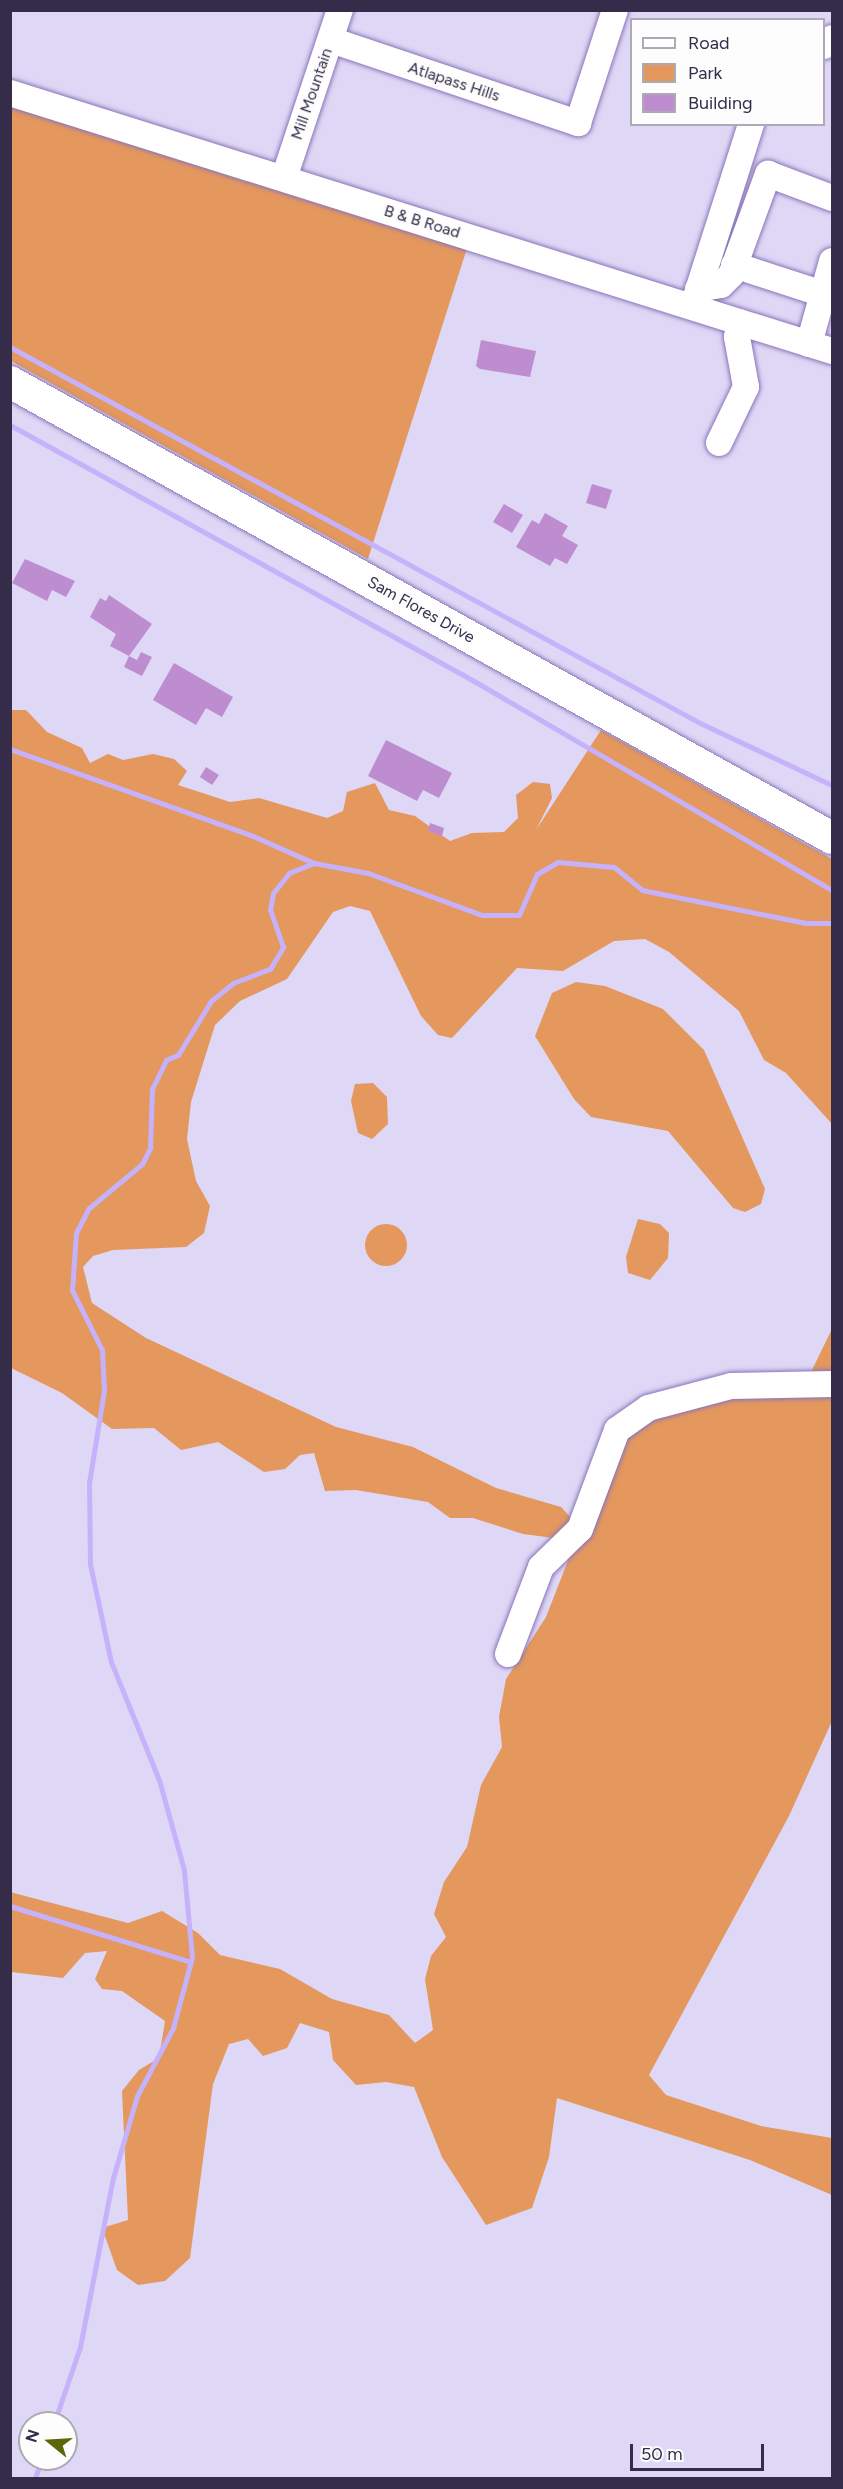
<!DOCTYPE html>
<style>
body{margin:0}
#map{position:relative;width:843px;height:2489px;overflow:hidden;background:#ded7f5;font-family:Figtree,sans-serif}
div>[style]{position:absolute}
.green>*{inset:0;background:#e4985d}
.round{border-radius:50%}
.stream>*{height:5px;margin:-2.5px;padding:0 2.5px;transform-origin:2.5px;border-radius:2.5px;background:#c6b2fa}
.building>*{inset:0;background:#be8dcf}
.roads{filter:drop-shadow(0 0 2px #8a75bb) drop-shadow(0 0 2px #8a75bb)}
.minor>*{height:26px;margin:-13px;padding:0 13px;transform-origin:13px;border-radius:13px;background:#fff}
.major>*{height:32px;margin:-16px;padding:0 16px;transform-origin:16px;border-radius:16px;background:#fff}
span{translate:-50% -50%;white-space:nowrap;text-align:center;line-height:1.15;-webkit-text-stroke:6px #fdfdfd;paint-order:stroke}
.street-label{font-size:16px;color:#352c4a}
.frame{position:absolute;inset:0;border:12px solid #352c4a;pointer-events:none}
.legend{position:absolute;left:630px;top:18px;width:195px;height:108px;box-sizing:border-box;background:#fdfdfd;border:2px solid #ada9b5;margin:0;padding:8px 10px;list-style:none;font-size:18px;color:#352c4a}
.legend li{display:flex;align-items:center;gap:12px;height:30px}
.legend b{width:30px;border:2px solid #ada9b5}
.north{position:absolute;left:18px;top:2411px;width:60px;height:60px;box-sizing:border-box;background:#fdfdfd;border:2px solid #ada9b5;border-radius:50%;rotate:288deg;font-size:16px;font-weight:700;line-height:24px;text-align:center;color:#352c4a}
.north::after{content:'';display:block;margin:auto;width:21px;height:27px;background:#5b6609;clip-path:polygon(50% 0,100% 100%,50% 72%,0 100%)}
.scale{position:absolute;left:630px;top:2444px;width:134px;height:27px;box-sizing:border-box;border:3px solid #352c4a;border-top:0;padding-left:8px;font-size:18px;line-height:21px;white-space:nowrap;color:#352c4a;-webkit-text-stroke:4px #fdfdfd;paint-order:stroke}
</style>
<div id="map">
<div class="green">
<div style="clip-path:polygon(11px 100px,468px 245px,368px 559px,11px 361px)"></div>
<div style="clip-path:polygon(10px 710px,26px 710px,47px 732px,82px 748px,90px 763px,108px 754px,123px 760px,153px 754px,174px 759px,187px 771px,178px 785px,230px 802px,259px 798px,327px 818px,343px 811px,347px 792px,375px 783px,389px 810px,415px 816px,450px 841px,472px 833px,504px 832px,518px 818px,516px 795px,533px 782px,550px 784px,552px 798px,536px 830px,601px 730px,832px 859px,832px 1124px,786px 1073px,764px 1060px,739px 1011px,669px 952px,645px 939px,614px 941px,563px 971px,517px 968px,452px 1038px,438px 1035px,421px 1016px,370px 911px,350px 906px,333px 912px,287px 979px,240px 1001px,215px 1025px,191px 1102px,187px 1139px,196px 1181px,210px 1206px,204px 1233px,186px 1247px,113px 1250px,93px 1256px,83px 1267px,92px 1303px,146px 1338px,336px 1427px,413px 1447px,496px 1488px,561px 1507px,573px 1520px,554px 1538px,523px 1534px,473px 1518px,450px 1518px,428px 1502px,356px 1490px,325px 1491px,314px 1453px,300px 1455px,285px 1469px,264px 1472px,218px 1442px,181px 1450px,154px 1428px,112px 1429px,62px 1393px,11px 1368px)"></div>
<div style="clip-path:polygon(576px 982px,605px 986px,663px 1009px,704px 1050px,765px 1189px,761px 1204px,745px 1212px,733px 1208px,668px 1131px,591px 1117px,574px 1099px,535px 1036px,552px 993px)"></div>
<div style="clip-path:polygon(373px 1083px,387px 1097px,388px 1124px,372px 1139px,358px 1133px,351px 1101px,355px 1084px)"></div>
<div style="clip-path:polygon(638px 1219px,660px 1224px,669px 1233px,668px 1258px,650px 1280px,628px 1273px,626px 1257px)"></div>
<div class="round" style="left:365px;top:1224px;width:42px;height:42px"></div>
<div style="clip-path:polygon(832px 1329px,832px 1721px,789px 1816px,649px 2075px,666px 2095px,761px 2126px,832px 2138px,832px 2195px,750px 2160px,557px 2098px,549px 2157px,532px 2208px,486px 2225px,442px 2157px,414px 2087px,386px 2082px,356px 2085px,333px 2060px,329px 2032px,300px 2023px,287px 2048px,263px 2056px,248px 2039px,229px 2044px,213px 2084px,190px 2258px,165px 2281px,138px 2285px,117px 2270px,102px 2228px,128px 2220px,122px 2091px,139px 2070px,159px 2058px,165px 2021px,122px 1991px,102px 1989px,95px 1979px,107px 1951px,85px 1953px,63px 1978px,11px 1972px,10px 1892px,128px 1923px,162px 1911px,198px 1933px,220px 1955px,280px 1969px,332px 1999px,389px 2015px,415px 2043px,433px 2030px,425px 1979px,431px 1956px,446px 1937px,434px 1914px,444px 1882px,467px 1847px,481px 1785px,502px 1747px,499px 1717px,506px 1679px,546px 1617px,619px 1430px,810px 1374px)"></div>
</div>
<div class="stream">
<div style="left:10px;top:347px;width:786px;rotate:28.59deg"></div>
<div style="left:700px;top:723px;width:146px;rotate:25.2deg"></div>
<div style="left:10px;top:425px;width:530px;rotate:28.89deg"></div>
<div style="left:474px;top:681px;width:415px;rotate:30.3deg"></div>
<div style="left:10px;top:749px;width:258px;rotate:19.7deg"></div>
<div style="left:253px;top:836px;width:67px;rotate:23.9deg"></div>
<div style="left:314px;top:863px;width:55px;rotate:10.5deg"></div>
<div style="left:368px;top:873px;width:121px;rotate:20.2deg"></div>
<div style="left:482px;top:915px;width:37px"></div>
<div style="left:519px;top:915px;width:45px;rotate:-66.3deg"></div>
<div style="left:537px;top:874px;width:24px;rotate:-30deg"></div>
<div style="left:558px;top:862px;width:56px;rotate:5.1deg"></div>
<div style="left:614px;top:867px;width:36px;rotate:39deg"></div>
<div style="left:642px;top:890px;width:166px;rotate:11.4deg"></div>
<div style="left:805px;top:923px;width:27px"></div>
<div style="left:10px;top:1906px;width:189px;rotate:17.2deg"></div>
<div style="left:54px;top:2423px;width:80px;rotate:-71.1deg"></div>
<div style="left:80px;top:2347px;width:172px;rotate:-79deg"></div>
<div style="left:113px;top:2178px;width:85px;rotate:-73.7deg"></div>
<div style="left:137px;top:2096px;width:77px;rotate:-62.1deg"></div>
<div style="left:173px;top:2028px;width:73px;rotate:-75deg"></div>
<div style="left:192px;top:1957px;width:87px;rotate:-95.3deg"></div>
<div style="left:184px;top:1870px;width:93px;rotate:-105.5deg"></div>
<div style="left:159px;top:1780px;width:127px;rotate:-112.1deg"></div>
<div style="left:111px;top:1662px;width:100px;rotate:-102.1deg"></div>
<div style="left:90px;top:1564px;width:81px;rotate:-90.7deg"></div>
<div style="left:89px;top:1483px;width:94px;rotate:-80.8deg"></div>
<div style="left:104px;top:1390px;width:40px;rotate:-92.9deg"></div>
<div style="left:102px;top:1350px;width:67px;rotate:-116.6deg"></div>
<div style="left:72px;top:1290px;width:57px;rotate:-86deg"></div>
<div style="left:76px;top:1233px;width:28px;rotate:-63deg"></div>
<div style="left:89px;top:1208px;width:69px;rotate:-39.7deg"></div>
<div style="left:142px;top:1164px;width:18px;rotate:-63deg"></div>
<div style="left:150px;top:1148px;width:59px;rotate:-88.1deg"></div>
<div style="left:152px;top:1089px;width:32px;rotate:-64deg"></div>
<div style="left:166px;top:1060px;width:13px;rotate:-23deg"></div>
<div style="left:178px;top:1055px;width:63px;rotate:-58.6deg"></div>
<div style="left:211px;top:1001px;width:28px;rotate:-39deg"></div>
<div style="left:233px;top:983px;width:40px;rotate:-21deg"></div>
<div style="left:270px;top:969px;width:26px;rotate:-59deg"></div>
<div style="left:283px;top:947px;width:39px;rotate:-109deg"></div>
<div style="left:270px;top:910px;width:17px;rotate:-80deg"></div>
<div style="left:273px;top:893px;width:26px;rotate:-51deg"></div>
<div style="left:289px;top:873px;width:27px;rotate:-22deg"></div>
<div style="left:35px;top:2478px;width:20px;rotate:-70deg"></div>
</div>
<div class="building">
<div style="clip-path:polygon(481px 340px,536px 351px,530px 377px,480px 369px,476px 366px)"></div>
<div style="clip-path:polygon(592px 484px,612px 490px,606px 509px,586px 503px)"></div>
<div style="clip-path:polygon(504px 504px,523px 515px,512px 533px,493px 522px)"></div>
<div style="clip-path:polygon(545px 513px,568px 526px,562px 536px,578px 545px,567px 564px,555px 558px,550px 566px,516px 547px,532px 520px,539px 524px)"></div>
<div style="clip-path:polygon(25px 559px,75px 581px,66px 597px,52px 590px,47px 601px,12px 583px)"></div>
<div style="clip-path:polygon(109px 595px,152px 624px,129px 656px,110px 646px,116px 634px,90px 617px,100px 598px,106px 601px)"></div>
<div style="clip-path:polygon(141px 652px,152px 657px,142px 676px,124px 667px,129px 656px,137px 660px)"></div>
<div style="clip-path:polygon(174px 663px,233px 697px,222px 717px,206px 708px,196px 725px,153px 700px)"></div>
<div style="clip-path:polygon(386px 740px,452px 773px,439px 798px,423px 790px,417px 801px,368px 776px)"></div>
<div style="clip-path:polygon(206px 767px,219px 775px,212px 785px,200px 777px)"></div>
<div style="clip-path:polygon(430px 823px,444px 828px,442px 836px,428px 831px)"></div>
</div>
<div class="roads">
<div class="minor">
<div style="left:331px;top:40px;width:261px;rotate:18.6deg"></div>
<div style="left:578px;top:123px;width:119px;rotate:-71.9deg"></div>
<div style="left:824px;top:46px;width:11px;rotate:-45deg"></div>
<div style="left:10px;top:93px;width:862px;rotate:17.43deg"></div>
<div style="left:284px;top:178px;width:177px;rotate:-71.6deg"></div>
<div style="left:734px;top:265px;width:94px;rotate:18deg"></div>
<div style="left:698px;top:289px;width:23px;rotate:-10deg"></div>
<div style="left:721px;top:285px;width:14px;rotate:-45deg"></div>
<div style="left:731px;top:275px;width:108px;rotate:-69.9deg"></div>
<div style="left:768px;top:174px;width:68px;rotate:20.6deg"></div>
<div style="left:694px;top:303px;width:188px;rotate:-72.3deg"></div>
<div style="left:809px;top:344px;width:86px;rotate:-74.5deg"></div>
<div style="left:719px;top:443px;width:62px;rotate:-64.3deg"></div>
<div style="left:746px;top:387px;width:51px;rotate:-100.2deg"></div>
<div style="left:737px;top:337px;width:15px;rotate:-79deg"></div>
<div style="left:508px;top:1654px;width:93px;rotate:-69.2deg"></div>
<div style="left:541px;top:1567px;width:54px;rotate:-44.3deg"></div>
<div style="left:580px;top:1529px;width:106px;rotate:-69.5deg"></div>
<div style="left:617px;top:1430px;width:38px;rotate:-35deg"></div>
<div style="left:648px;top:1408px;width:86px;rotate:-14.8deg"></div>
<div style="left:731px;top:1386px;width:101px;rotate:-1.1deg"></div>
</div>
<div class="major">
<div style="left:10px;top:382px;width:940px;rotate:29.02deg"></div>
</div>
</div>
<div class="street-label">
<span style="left:454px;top:82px;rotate:18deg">Atlapass Hills</span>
<span style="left:312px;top:94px;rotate:-71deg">Mill Mountain</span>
<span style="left:422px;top:222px;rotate:17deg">B &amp; B Road</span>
<span style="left:421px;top:610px;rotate:29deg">Sam Flores Drive</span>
</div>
<div class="frame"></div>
<ul class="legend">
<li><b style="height:8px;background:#fff"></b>Road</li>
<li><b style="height:16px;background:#e4985d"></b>Park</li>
<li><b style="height:16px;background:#be8dcf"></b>Building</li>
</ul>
<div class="north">N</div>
<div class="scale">50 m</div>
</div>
